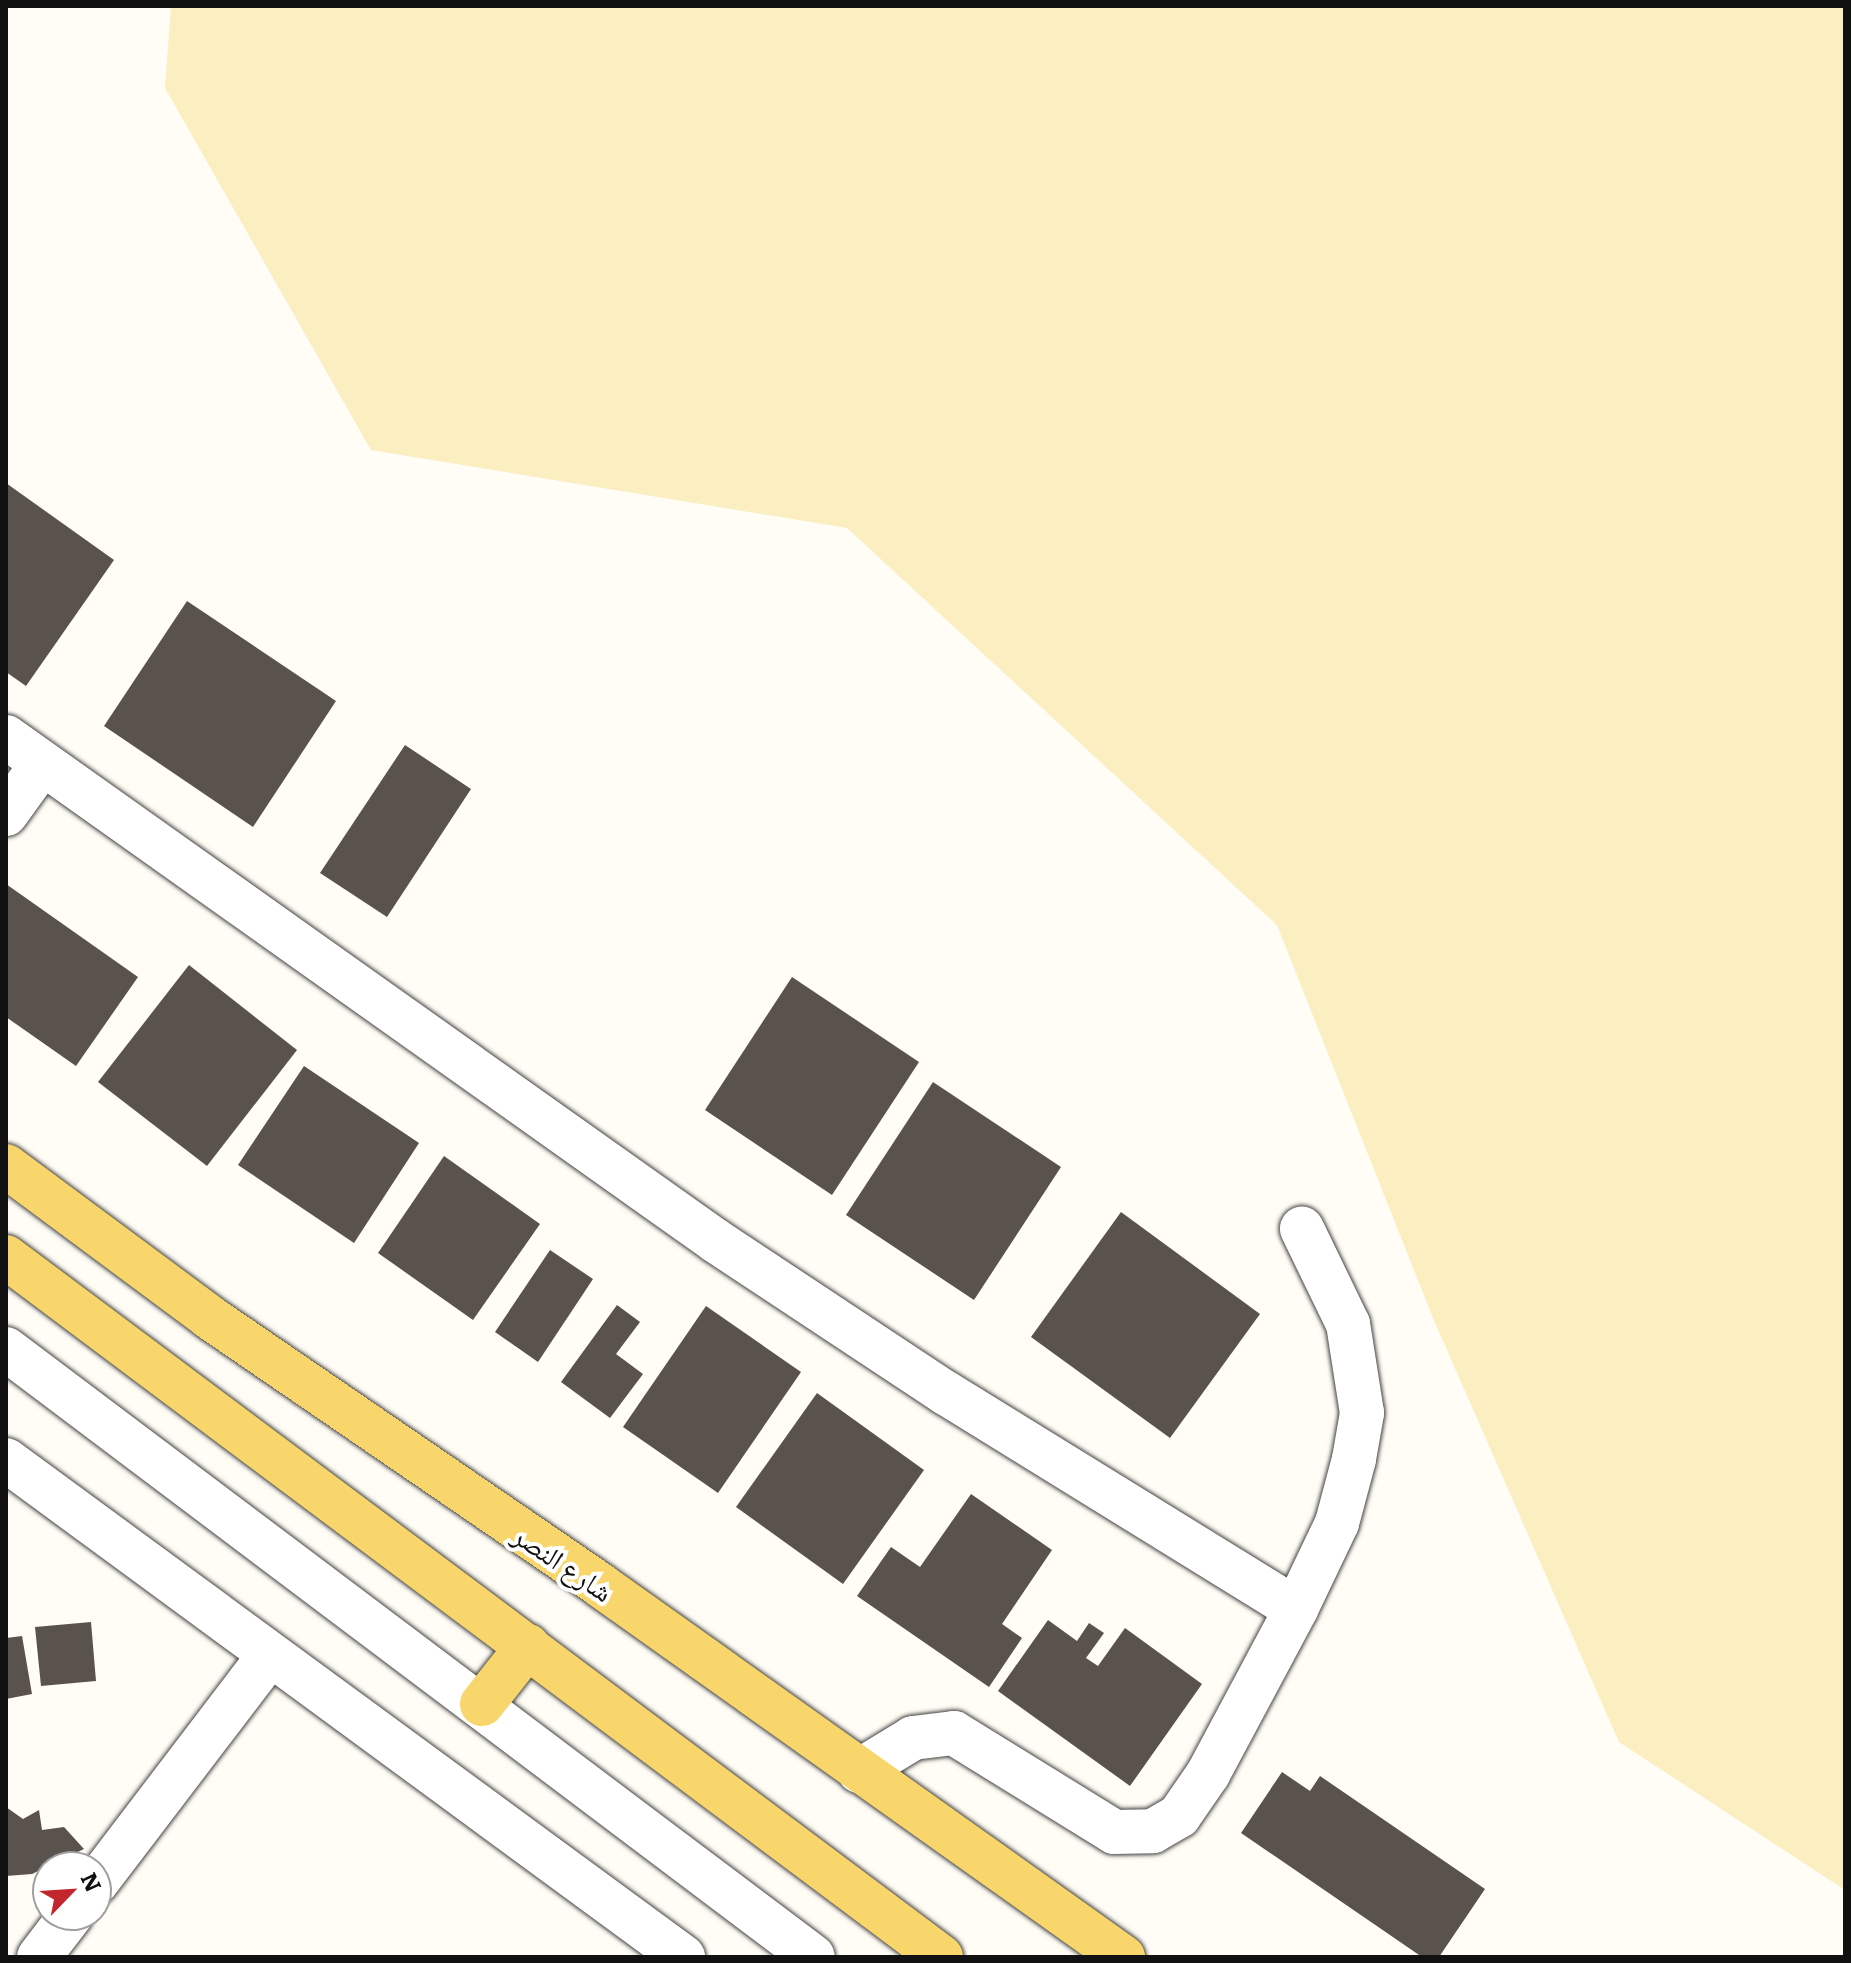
<!DOCTYPE html>
<meta charset="utf-8">
<style>
body{margin:0}
#map{position:relative;width:1851px;height:1963px;overflow:hidden;background:#fffdf5;font-family:Literata,"Noto Naskh Arabic",serif}
div>[style]{position:absolute}
.sand>*{inset:0;background:#fbeec1}
.building>*{inset:0;background:#5a524d}
.roads{filter:drop-shadow(0 0 2px #444) drop-shadow(0 0 2px #444)}
.minor>*{height:44px;margin:-22px;padding:0 22px;transform-origin:22px;border-radius:22px;background:#fff}
.major>*{height:44px;margin:-22px;padding:0 22px;transform-origin:22px;border-radius:22px;background:#f9d66b}
span{translate:-50% -50%;white-space:nowrap;text-align:center;line-height:1.15;-webkit-text-stroke:8px #fff;paint-order:stroke}
.street-label{font-size:28px;color:#111}
.frame{position:absolute;inset:0;border:8px solid #111;pointer-events:none}
.north{position:absolute;left:32px;top:1851px;width:80px;height:80px;box-sizing:border-box;background:#fff;border:2px solid #a0a0a0;border-radius:50%;rotate:65deg;font-size:22px;font-weight:700;line-height:32px;text-align:center;color:#111}
.north::after{content:'';display:block;margin:auto;width:28px;height:36px;background:#c4262e;clip-path:polygon(50% 0,100% 100%,50% 72%,0 100%)}
</style>
<div id="map">
<div class="sand">
<div style="clip-path:polygon(171px 6px,1845px 6px,1845px 1890px,1619px 1742px,1433px 1318px,1277px 925px,847px 528px,371px 450px,165px 88px)"></div>
</div>
<div class="building">
<div style="clip-path:polygon(6px 483px,114px 560px,26px 686px,6px 672px)"></div>
<div style="clip-path:polygon(187px 601px,336px 701px,253px 827px,104px 726px)"></div>
<div style="clip-path:polygon(405px 745px,471px 789px,387px 917px,320px 873px)"></div>
<div style="clip-path:polygon(6px 884px,138px 977px,76px 1066px,6px 1017px)"></div>
<div style="clip-path:polygon(189px 965px,297px 1050px,207px 1166px,98px 1082px)"></div>
<div style="clip-path:polygon(792px 977px,919px 1062px,832px 1195px,705px 1110px)"></div>
<div style="clip-path:polygon(304px 1066px,419px 1143px,354px 1243px,238px 1165px)"></div>
<div style="clip-path:polygon(933px 1082px,1061px 1167px,974px 1300px,846px 1215px)"></div>
<div style="clip-path:polygon(444px 1156px,540px 1224px,473px 1320px,378px 1253px)"></div>
<div style="clip-path:polygon(1121px 1212px,1260px 1314px,1170px 1438px,1031px 1337px)"></div>
<div style="clip-path:polygon(550px 1250px,593px 1279px,538px 1362px,495px 1332px)"></div>
<div style="clip-path:polygon(617px 1305px,640px 1322px,616px 1354px,643px 1374px,610px 1418px,561px 1382px)"></div>
<div style="clip-path:polygon(706px 1306px,801px 1372px,718px 1493px,623px 1427px)"></div>
<div style="clip-path:polygon(817px 1393px,924px 1470px,843px 1584px,736px 1507px)"></div>
<div style="clip-path:polygon(971px 1494px,1052px 1550px,1002px 1624px,1022px 1638px,989px 1687px,857px 1596px,891px 1547px,920px 1567px)"></div>
<div style="clip-path:polygon(1048px 1620px,1077px 1641px,1089px 1623px,1104px 1633px,1086px 1658px,1098px 1666px,1125px 1628px,1202px 1684px,1130px 1786px,998px 1691px)"></div>
<div style="clip-path:polygon(91px 1622px,96px 1681px,41px 1686px,35px 1627px)"></div>
<div style="clip-path:polygon(22px 1636px,32px 1694px,6px 1699px,6px 1638px)"></div>
<div style="clip-path:polygon(1282px 1772px,1310px 1791px,1320px 1776px,1485px 1889px,1439px 1957px,1422px 1957px,1241px 1833px)"></div>
<div style="clip-path:polygon(6px 1807px,23px 1819px,39px 1810px,42px 1830px,64px 1827px,84px 1849px,32px 1874px,6px 1876px)"></div>
</div>
<div class="roads">
<div class="minor">
<div style="left:6px;top:737px;width:871px;rotate:35.37deg"></div>
<div style="left:716px;top:1241px;width:276px;rotate:33.5deg"></div>
<div style="left:946px;top:1393px;width:411px;rotate:31.7deg"></div>
<div style="left:6px;top:814px;width:62px;rotate:-54.2deg"></div>
<div style="left:6px;top:1349px;width:1010px;rotate:36.99deg"></div>
<div style="left:6px;top:1460px;width:840px;rotate:36.28deg"></div>
<div style="left:859px;top:1771px;width:63px;rotate:-31.4deg"></div>
<div style="left:913px;top:1738px;width:41px;rotate:-7deg"></div>
<div style="left:954px;top:1733px;width:188px;rotate:31.7deg"></div>
<div style="left:1114px;top:1832px;width:39px;rotate:-1deg"></div>
<div style="left:1153px;top:1831px;width:30px;rotate:-30deg"></div>
<div style="left:1179px;top:1816px;width:51px;rotate:-55.4deg"></div>
<div style="left:1208px;top:1774px;width:187px;rotate:-61.9deg"></div>
<div style="left:1296px;top:1609px;width:95px;rotate:-64.5deg"></div>
<div style="left:1337px;top:1523px;width:66px;rotate:-75.1deg"></div>
<div style="left:1354px;top:1459px;width:47px;rotate:-80.1deg"></div>
<div style="left:1362px;top:1413px;width:90px;rotate:-98.9deg"></div>
<div style="left:1348px;top:1324px;width:106px;rotate:-115.8deg"></div>
<div style="left:96px;top:1883px;width:284px;rotate:-52.7deg"></div>
<div style="left:39px;top:1957px;width:53px;rotate:-52.7deg"></div>
</div>
<div class="major">
<div style="left:6px;top:1166px;width:253px;rotate:36.6deg"></div>
<div style="left:209px;top:1317px;width:474px;rotate:34.4deg"></div>
<div style="left:600px;top:1585px;width:642px;rotate:35.42deg"></div>
<div style="left:6px;top:1257px;width:1168px;rotate:36.82deg"></div>
<div style="left:482px;top:1704px;width:74px;rotate:-51.6deg"></div>
</div>
</div>
<div class="street-label">
<span style="left:564px;top:1562px;rotate:34deg">شارع النصر</span>
</div>
<div class="frame"></div>
<div class="north">N</div>
</div>
